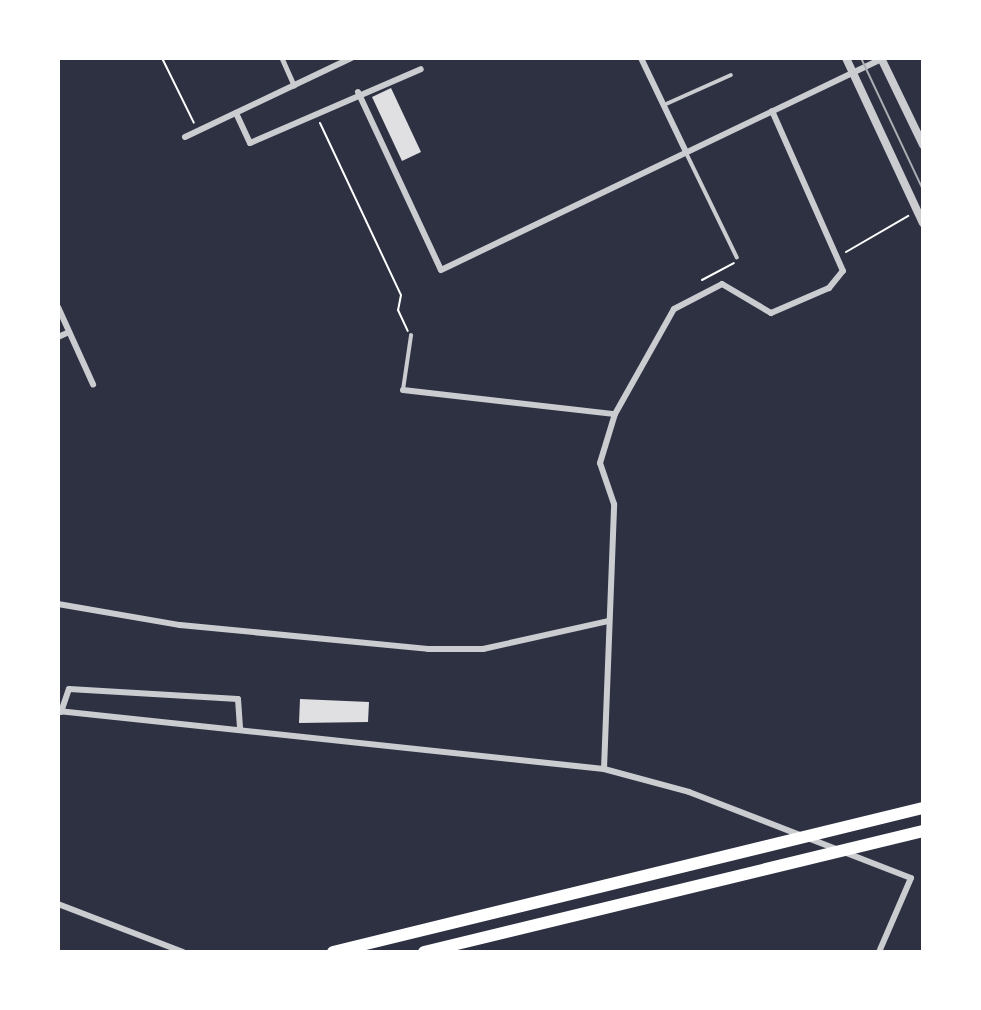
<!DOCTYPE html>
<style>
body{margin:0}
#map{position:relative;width:981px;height:1010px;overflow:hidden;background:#2d3142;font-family:Cabin,sans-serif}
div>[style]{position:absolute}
.building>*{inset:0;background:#e0e0e3}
.path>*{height:2px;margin:-1px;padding:0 1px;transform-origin:1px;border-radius:1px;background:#fff}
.service>*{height:3.5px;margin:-1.75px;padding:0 1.75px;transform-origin:1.75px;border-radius:1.75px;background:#caccd0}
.pedestrian>*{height:4.5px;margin:-2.25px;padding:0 2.25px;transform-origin:2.25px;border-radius:2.25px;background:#caccd0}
.minor>*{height:6px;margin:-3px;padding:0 3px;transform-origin:3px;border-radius:3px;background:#caccd0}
.tertiary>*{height:8px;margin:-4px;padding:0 4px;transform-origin:4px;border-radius:4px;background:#caccd0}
.motorway>*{height:12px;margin:-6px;padding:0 6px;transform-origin:6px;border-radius:6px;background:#fff}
.tram>*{height:2px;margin:-1px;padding:0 1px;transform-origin:1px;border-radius:1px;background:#abadb3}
span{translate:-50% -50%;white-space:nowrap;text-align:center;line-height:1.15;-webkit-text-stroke:7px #fff;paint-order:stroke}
.frame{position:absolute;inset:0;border:60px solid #fff;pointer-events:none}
</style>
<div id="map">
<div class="building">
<div style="clip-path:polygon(391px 88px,421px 152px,402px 161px,372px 97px)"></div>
<div style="clip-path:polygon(300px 699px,369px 702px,368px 722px,299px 723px)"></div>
</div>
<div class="path">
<div style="left:162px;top:58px;width:72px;rotate:63.8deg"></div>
<div style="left:320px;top:123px;width:190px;rotate:64.8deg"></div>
<div style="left:401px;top:295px;width:15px;rotate:101deg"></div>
<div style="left:398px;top:310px;width:23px;rotate:65deg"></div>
<div style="left:846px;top:252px;width:72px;rotate:-30.1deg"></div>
<div style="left:702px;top:280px;width:36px;rotate:-28deg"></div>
</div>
<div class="service">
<div style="left:664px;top:105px;width:73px;rotate:-24.1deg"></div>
<div style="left:686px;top:152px;width:117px;rotate:64.1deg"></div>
<div style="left:403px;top:390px;width:55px;rotate:-81.6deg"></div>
</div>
<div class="pedestrian">
<div style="left:282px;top:58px;width:30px;rotate:66deg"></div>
</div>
<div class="minor">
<div style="left:641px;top:58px;width:104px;rotate:64.4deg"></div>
<div style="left:358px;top:92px;width:196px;rotate:65deg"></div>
<div style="left:441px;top:270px;width:489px;rotate:-25.6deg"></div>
<div style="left:236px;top:113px;width:33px;rotate:65deg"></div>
<div style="left:250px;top:143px;width:186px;rotate:-23.4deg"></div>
<div style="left:185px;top:137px;width:184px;rotate:-25.4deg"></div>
<div style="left:58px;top:307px;width:85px;rotate:65.6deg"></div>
<div style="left:58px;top:337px;width:12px;rotate:-24deg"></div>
<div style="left:403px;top:390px;width:213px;rotate:6.5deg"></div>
<div style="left:58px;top:604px;width:124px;rotate:9.8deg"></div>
<div style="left:180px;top:625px;width:249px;rotate:5.5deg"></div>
<div style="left:428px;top:649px;width:55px"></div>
<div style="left:483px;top:649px;width:128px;rotate:-12.6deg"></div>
<div style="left:58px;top:711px;width:549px;rotate:6.06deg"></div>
<div style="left:604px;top:769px;width:88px;rotate:15.1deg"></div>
<div style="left:689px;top:792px;width:238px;rotate:21.2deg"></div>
<div style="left:911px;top:878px;width:81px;rotate:113.4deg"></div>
<div style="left:61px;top:712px;width:24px;rotate:-71deg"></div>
<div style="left:69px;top:689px;width:169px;rotate:3.4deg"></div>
<div style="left:238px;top:699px;width:31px;rotate:86deg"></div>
<div style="left:604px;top:769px;width:265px;rotate:-87.8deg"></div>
<div style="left:614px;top:504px;width:43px;rotate:-108.9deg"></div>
<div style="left:600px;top:463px;width:51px;rotate:-73deg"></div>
<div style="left:615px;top:414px;width:120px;rotate:-60.7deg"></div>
<div style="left:674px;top:309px;width:54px;rotate:-27.5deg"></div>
<div style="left:722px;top:284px;width:57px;rotate:30.6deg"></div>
<div style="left:771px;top:313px;width:63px;rotate:-23.3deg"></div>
<div style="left:829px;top:288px;width:22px;rotate:-51deg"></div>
<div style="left:843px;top:271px;width:175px;rotate:-113.9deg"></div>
<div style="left:58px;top:904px;width:134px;rotate:21deg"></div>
</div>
<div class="tertiary">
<div style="left:846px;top:58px;width:182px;rotate:65deg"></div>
<div style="left:881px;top:58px;width:97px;rotate:64.2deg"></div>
</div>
<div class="motorway">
<div style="left:333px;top:952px;width:607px;rotate:-13.72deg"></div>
<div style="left:424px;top:952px;width:513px;rotate:-13.63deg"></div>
</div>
<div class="tram">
<div style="left:861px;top:58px;width:146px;rotate:64.8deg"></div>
</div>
<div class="frame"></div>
</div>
